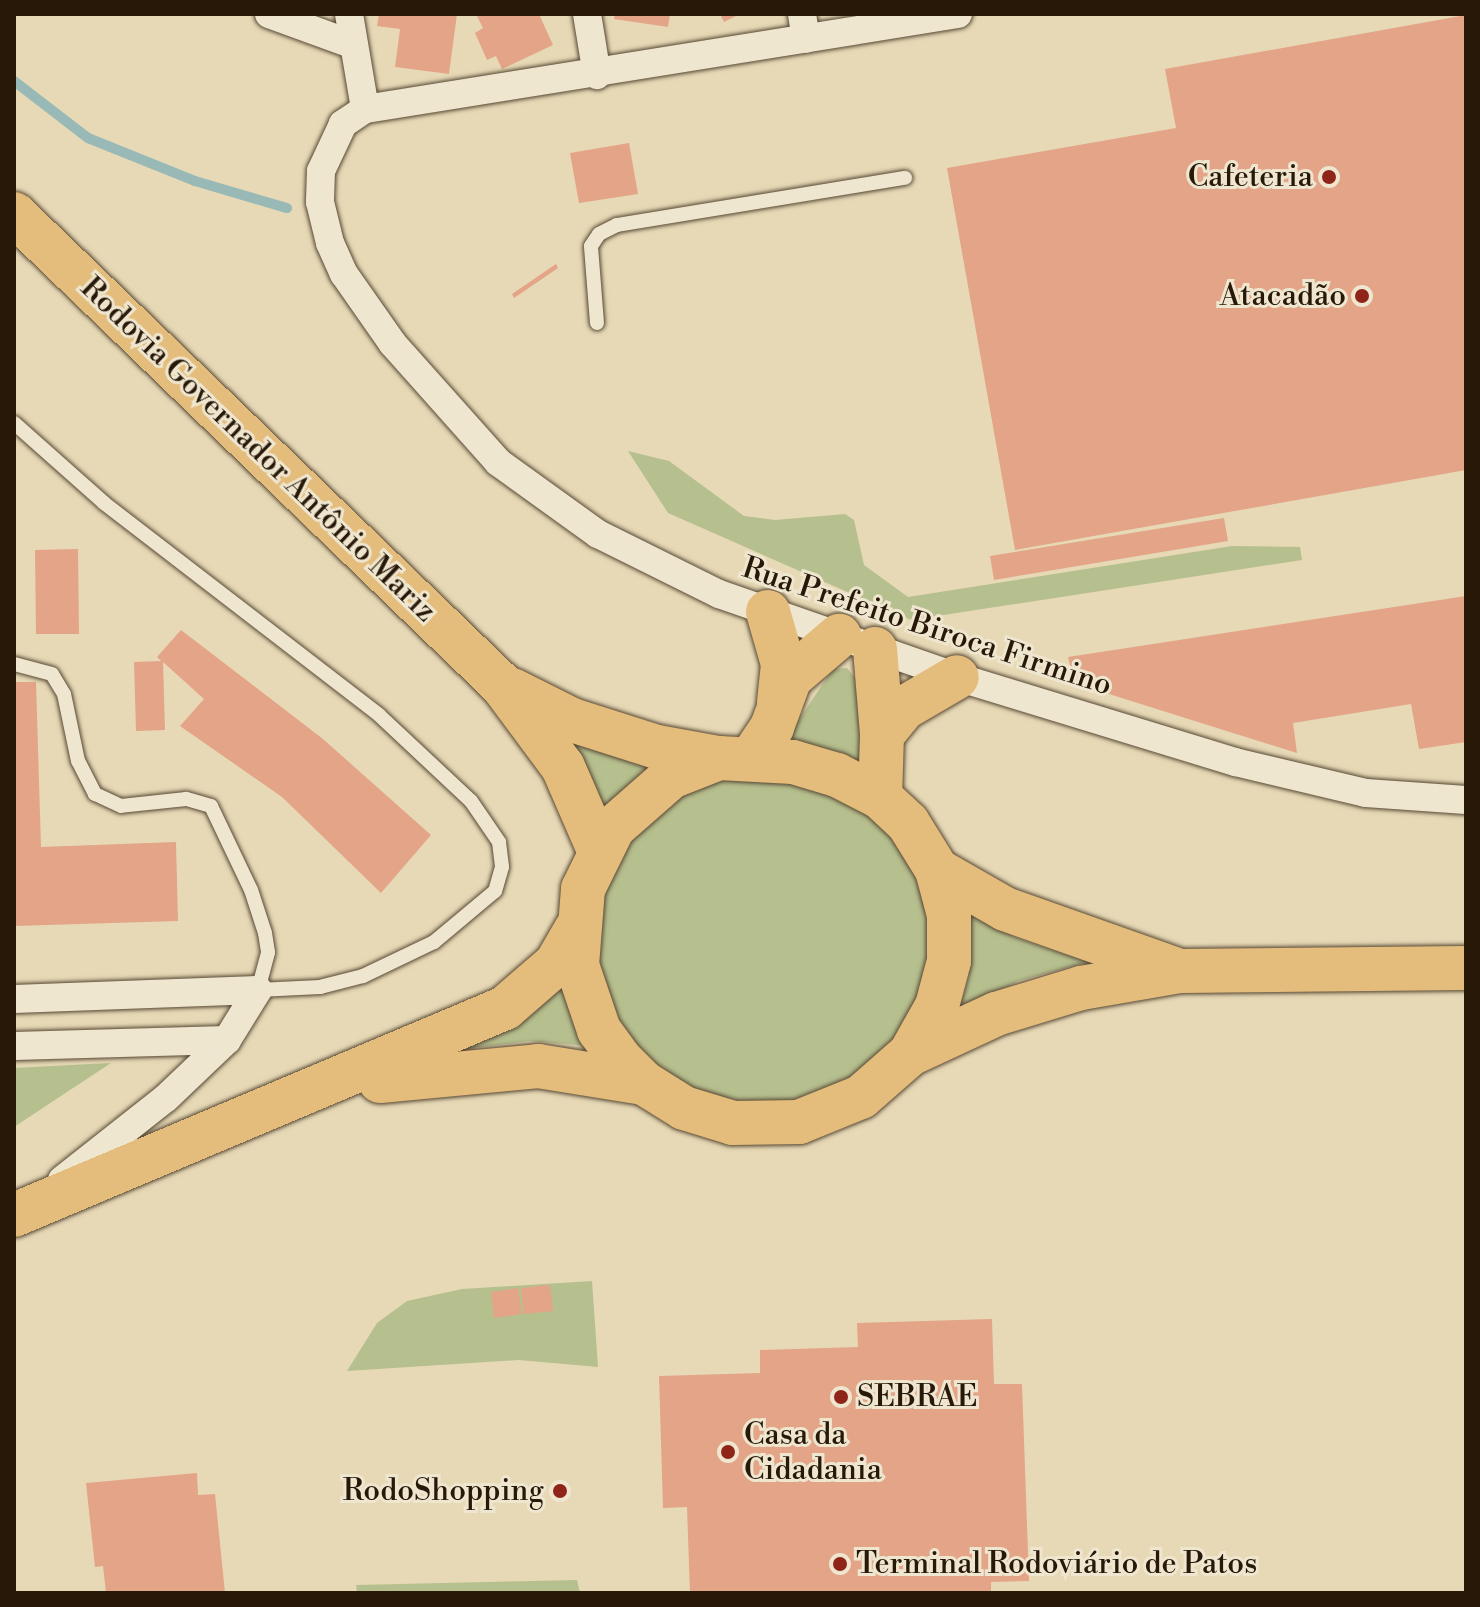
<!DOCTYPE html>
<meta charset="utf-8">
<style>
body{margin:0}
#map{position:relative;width:1480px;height:1607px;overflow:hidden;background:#e7d9b6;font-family:"Libre Bodoni",serif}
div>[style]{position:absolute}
.green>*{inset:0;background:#b6bf8e}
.round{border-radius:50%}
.stream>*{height:10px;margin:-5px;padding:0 5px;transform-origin:5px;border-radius:5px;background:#98b9b5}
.building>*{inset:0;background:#e3a488}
.roads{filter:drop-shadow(0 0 2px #574834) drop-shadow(0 0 2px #574834)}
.lane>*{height:14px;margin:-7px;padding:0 7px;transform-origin:7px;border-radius:7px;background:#efe6d0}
.street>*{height:28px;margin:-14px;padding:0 14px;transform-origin:14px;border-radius:14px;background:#efe6d0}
.primary>*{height:44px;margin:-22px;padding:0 22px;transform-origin:22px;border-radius:22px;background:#e4bc7b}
.highway>*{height:44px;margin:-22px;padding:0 22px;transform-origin:22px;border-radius:22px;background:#e4bc7b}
.dots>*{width:22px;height:22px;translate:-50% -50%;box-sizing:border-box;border:4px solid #efe6d0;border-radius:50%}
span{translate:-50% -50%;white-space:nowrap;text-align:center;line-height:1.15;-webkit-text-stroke:6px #efe6d0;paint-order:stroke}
.poi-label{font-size:30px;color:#271808}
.right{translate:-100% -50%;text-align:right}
.left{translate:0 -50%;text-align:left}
.street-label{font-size:30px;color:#271808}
.frame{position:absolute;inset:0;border:16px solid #271808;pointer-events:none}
</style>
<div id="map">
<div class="green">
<div style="clip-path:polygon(628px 451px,669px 461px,744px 516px,775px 520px,845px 514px,854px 520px,864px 565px,908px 597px,1232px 546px,1300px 547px,1302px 560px,911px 620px,668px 513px)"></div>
<div style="clip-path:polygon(847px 668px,855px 678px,863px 765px,839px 752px,783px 743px,833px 669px)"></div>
<div style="clip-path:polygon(544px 719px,671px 762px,601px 822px)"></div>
<div class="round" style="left:596px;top:775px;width:332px;height:332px"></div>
<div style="clip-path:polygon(965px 908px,1014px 937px,1088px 962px,1018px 981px,957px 1016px,969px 976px)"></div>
<div style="clip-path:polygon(565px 985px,590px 1046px,530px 1041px,464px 1049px,527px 1016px)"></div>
<div style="clip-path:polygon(111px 1063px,14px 1127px,14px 1068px)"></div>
<div style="clip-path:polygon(592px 1281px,598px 1367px,519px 1360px,347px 1371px,377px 1323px,407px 1301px,462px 1289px)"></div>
<div style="clip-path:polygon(577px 1580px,580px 1593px,357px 1593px,356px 1585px)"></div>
</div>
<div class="stream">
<div style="left:14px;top:81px;width:93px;rotate:37.6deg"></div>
<div style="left:88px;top:138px;width:115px;rotate:21.9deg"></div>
<div style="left:195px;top:181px;width:96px;rotate:16.4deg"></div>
</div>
<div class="building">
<div style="clip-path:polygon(379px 14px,457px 14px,449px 74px,395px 67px,400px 29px,377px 26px)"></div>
<div style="clip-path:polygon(476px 14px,539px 14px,553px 45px,502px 69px,496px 56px,487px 60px,475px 33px,483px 28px)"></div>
<div style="clip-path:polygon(615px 14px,670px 14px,668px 27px,614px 19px)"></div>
<div style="clip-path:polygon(720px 14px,740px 14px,724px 22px)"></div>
<div style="clip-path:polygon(1466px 15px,1466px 470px,1015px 550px,947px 168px,1176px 128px,1165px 69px)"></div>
<div style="clip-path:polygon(629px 143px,638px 194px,579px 203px,570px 153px)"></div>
<div style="clip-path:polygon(556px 264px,558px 268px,514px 298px,512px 294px)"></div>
<div style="clip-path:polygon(1224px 518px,1228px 541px,994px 580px,990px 556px)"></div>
<div style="clip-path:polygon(78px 549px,79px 634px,36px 634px,35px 550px)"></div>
<div style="clip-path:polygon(1466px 596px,1466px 742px,1419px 749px,1411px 704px,1293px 723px,1297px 753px,1074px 683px,1068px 657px)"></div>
<div style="clip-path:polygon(181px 630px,323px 739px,431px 835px,381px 893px,282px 797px,180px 726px,204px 699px,163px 662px,165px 730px,136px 731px,134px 662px,161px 661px,157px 657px)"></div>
<div style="clip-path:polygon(14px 682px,36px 682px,41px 847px,176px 842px,178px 921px,14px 926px)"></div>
<div style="clip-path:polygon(550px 1285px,553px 1311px,524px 1314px,521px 1288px)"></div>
<div style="clip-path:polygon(518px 1288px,522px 1314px,494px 1318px,491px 1292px)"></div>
<div style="clip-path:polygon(992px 1319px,994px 1384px,1022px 1384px,1029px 1581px,991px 1582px,991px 1593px,690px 1593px,687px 1507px,663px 1508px,659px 1376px,760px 1373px,760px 1350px,858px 1347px,857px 1323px)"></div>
<div style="clip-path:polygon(197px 1473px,198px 1495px,215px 1494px,225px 1593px,106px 1593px,103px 1566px,95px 1567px,86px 1483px)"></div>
</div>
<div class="roads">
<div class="lane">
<div style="left:597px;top:323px;width:77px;rotate:-94.5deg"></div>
<div style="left:591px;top:246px;width:14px;rotate:-56deg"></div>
<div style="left:599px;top:234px;width:20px;rotate:-27deg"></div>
<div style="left:617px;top:225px;width:292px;rotate:-9.3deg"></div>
<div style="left:14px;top:423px;width:120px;rotate:41.6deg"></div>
<div style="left:104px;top:503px;width:347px;rotate:37.6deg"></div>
<div style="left:379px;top:715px;width:126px;rotate:43.1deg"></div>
<div style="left:471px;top:801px;width:50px;rotate:55.7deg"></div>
<div style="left:499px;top:842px;width:25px;rotate:83deg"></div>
<div style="left:502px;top:867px;width:25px;rotate:106deg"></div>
<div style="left:495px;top:891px;width:80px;rotate:140.1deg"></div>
<div style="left:434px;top:942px;width:79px;rotate:154.4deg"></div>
<div style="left:363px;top:976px;width:44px;rotate:165.7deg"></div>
<div style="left:320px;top:987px;width:62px;rotate:177.2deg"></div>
<div style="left:258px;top:990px;width:39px;rotate:-75deg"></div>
<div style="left:268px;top:952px;width:19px;rotate:-99deg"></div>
<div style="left:265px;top:933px;width:45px;rotate:-108deg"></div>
<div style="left:251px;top:890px;width:93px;rotate:-115.5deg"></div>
<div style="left:211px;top:806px;width:26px;rotate:-164deg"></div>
<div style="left:186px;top:799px;width:65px;rotate:173.9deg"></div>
<div style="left:121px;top:806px;width:29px;rotate:-155deg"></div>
<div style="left:95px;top:794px;width:37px;rotate:-117deg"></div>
<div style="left:78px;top:761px;width:68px;rotate:-101.8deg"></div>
<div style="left:64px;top:694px;width:23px;rotate:-121deg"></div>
<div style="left:52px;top:674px;width:39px;rotate:-165deg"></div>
</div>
<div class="street">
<div style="left:269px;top:14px;width:90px;rotate:20deg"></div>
<div style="left:349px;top:14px;width:96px;rotate:80.4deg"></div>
<div style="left:587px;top:14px;width:62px;rotate:80.7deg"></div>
<div style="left:802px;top:14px;width:25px;rotate:81deg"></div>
<div style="left:958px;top:14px;width:601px;rotate:170.9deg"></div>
<div style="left:365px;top:109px;width:27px;rotate:146deg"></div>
<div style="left:343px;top:124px;width:52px;rotate:115.1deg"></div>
<div style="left:321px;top:171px;width:31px;rotate:92deg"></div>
<div style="left:320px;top:202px;width:42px;rotate:76.3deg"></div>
<div style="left:330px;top:243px;width:34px;rotate:66deg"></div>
<div style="left:344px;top:274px;width:85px;rotate:55deg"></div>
<div style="left:393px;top:344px;width:158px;rotate:48.3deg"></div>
<div style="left:498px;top:462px;width:123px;rotate:35.8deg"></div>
<div style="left:598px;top:534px;width:135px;rotate:26.4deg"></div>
<div style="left:719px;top:594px;width:252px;rotate:19.2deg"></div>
<div style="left:957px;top:677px;width:291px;rotate:17deg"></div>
<div style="left:1235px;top:762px;width:135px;rotate:13.3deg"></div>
<div style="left:1366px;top:793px;width:100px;rotate:4deg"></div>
<div style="left:14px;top:999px;width:244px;rotate:-2.1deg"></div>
<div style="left:14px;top:1046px;width:213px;rotate:-1.6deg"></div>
<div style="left:62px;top:1180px;width:132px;rotate:-38.3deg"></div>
<div style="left:166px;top:1098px;width:84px;rotate:-43.6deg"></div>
<div style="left:227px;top:1040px;width:59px;rotate:-58.2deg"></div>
</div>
<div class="primary">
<div style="left:380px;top:1081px;width:159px;rotate:-5.4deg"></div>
<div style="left:538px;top:1066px;width:107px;rotate:9.1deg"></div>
<div style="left:14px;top:1215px;width:533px;rotate:-22.86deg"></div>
<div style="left:505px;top:1008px;width:67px;rotate:-40.8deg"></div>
<div style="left:556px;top:964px;width:39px;rotate:-60deg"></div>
</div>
<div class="highway">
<div style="left:14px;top:214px;width:678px;rotate:43.98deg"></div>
<div style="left:502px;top:685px;width:102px;rotate:53.4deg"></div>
<div style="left:563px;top:767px;width:90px;rotate:66.6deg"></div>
<div style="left:768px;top:612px;width:54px;rotate:73.9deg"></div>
<div style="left:783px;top:664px;width:39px;rotate:96deg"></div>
<div style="left:875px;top:649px;width:86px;rotate:85.3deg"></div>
<div style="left:882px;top:735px;width:62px;rotate:91.8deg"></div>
<div style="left:512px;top:690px;width:67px;rotate:26.6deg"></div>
<div style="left:572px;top:720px;width:89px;rotate:17.6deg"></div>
<div style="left:657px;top:747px;width:63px;rotate:10.1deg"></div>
<div style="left:719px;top:758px;width:74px;rotate:3.1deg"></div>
<div style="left:793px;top:762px;width:46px;rotate:16.5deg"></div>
<div style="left:837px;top:775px;width:48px;rotate:27.1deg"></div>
<div style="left:880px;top:797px;width:38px;rotate:43deg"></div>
<div style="left:908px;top:823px;width:55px;rotate:58.3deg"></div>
<div style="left:937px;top:870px;width:78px;rotate:29.8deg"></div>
<div style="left:1005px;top:909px;width:179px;rotate:19.5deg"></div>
<div style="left:882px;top:735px;width:35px;rotate:-51deg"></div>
<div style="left:904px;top:708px;width:61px;rotate:-30.3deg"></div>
<div style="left:752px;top:757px;width:36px;rotate:-56deg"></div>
<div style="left:772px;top:727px;width:52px;rotate:-69.8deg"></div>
<div style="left:790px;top:678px;width:65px;rotate:-40.6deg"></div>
<div style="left:719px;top:758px;width:52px;rotate:158.4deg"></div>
<div style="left:671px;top:777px;width:77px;rotate:138.7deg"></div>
<div style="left:613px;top:828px;width:68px;rotate:116.2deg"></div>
<div style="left:583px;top:889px;width:76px;rotate:94.5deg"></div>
<div style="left:577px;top:965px;width:69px;rotate:71.3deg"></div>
<div style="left:599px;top:1030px;width:34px;rotate:54deg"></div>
<div style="left:619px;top:1058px;width:35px;rotate:45deg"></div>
<div style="left:644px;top:1083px;width:47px;rotate:32deg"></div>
<div style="left:684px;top:1108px;width:51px;rotate:17deg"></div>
<div style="left:733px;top:1123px;width:66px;rotate:-0.9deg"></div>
<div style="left:799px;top:1122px;width:67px;rotate:-22deg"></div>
<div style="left:861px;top:1097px;width:65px;rotate:-41.3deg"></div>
<div style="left:910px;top:1054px;width:95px;rotate:-24.9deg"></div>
<div style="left:996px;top:1014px;width:89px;rotate:-17deg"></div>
<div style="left:1081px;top:988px;width:100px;rotate:-9.7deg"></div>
<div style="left:1180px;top:971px;width:286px;rotate:-0.6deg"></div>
<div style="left:910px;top:1054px;width:55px;rotate:-60.6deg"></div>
<div style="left:937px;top:1006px;width:47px;rotate:-75.1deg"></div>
<div style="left:949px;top:961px;width:46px;rotate:-90deg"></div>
<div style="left:949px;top:915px;width:47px;rotate:-104.9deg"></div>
</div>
</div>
<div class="dots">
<div style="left:1329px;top:177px;background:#8f2418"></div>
<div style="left:1362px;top:296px;background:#8f2418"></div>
<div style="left:841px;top:1397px;background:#8f2418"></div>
<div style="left:728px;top:1452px;background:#8f2418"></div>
<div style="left:560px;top:1491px;background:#8f2418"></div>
<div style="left:840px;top:1564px;background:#8f2418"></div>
</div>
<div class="poi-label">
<span class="right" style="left:1313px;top:177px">Cafeteria</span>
<span class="right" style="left:1346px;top:296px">Atacadão</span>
<span class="left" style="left:857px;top:1397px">SEBRAE</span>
<span class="left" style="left:744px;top:1452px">Casa da<br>Cidadania</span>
<span class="right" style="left:544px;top:1491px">RodoShopping</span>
<span class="left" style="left:856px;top:1564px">Terminal Rodoviário de Patos</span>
</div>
<div class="street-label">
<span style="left:258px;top:450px;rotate:44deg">Rodovia Governador Antônio Mariz</span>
<span style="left:927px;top:627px;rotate:18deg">Rua Prefeito Biroca Firmino</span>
</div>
<div class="frame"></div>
</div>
